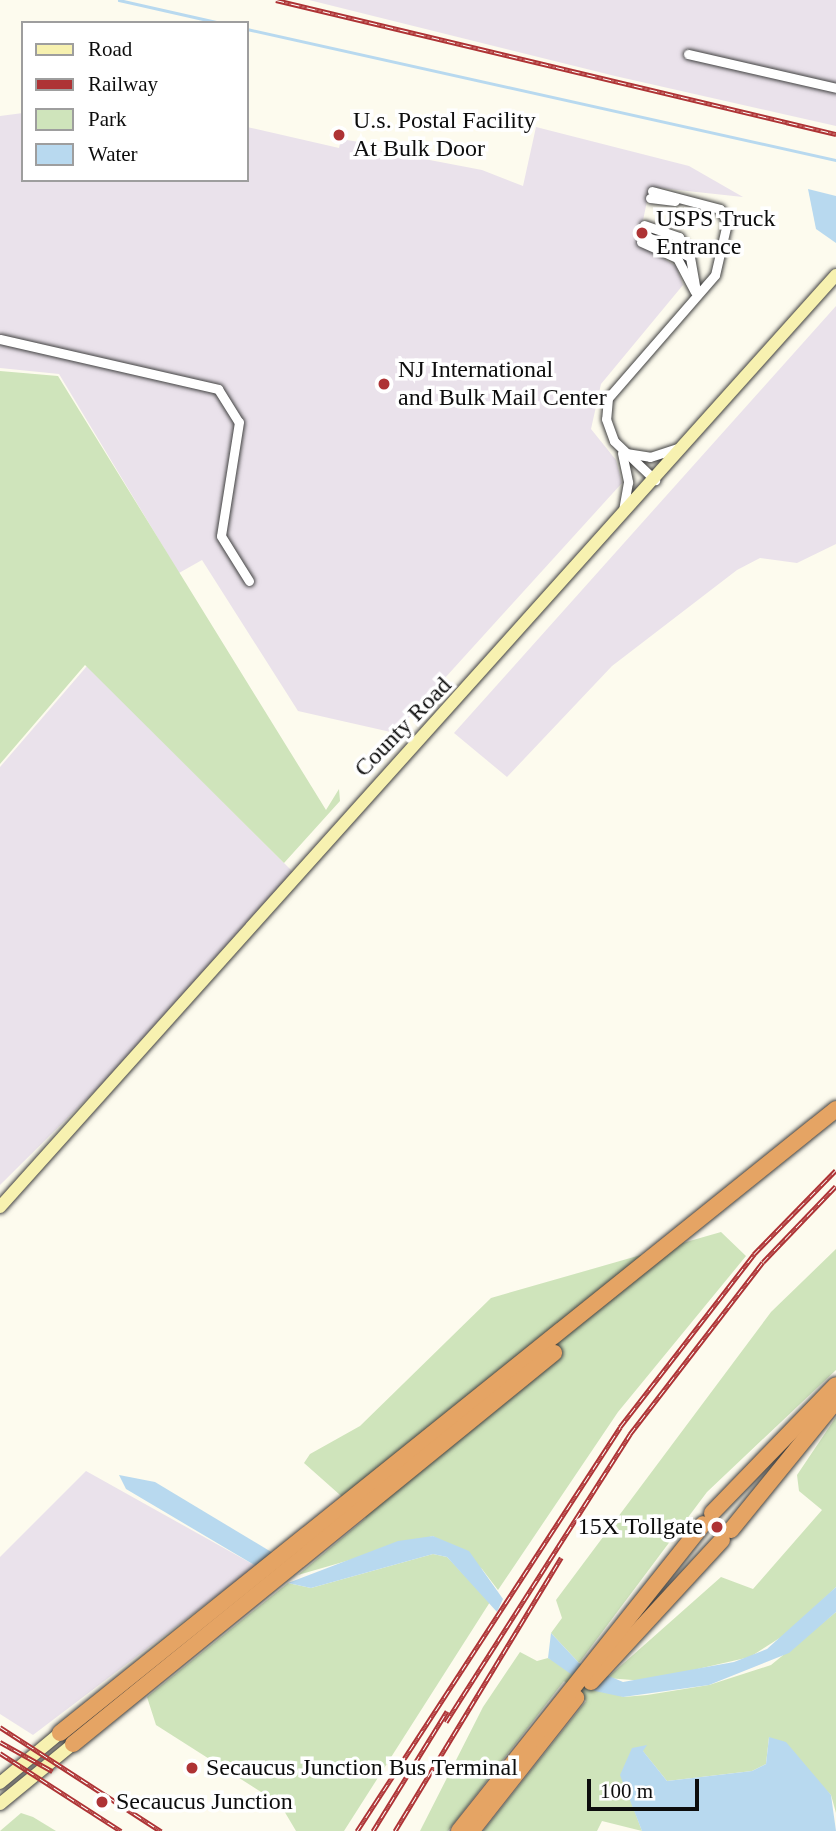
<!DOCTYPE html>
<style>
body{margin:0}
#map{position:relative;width:836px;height:1831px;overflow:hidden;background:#fdfbee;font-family:Georgia,serif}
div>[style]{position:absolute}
.industrial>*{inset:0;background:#eae2eb}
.green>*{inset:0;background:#cfe4bb}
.water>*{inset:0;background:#b8d9ef}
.stream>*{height:2.5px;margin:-1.25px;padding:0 1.25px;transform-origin:1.25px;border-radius:1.25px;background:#b8d9ef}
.roads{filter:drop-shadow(0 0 2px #404040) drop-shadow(0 0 2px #404040)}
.minor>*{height:9px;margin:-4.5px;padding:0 4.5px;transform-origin:4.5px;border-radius:4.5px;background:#fff}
.secondary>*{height:12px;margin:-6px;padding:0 6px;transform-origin:6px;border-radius:6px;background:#f7f1b0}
.motorway>*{height:16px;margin:-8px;padding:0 8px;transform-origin:8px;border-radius:8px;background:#e5a464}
.rail>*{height:5px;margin-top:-2.5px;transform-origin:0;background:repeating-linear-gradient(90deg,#fff 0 8px,#ae3335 0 16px);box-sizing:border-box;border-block:2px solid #ae3335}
.dots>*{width:19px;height:19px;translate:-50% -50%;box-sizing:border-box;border:4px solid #fff;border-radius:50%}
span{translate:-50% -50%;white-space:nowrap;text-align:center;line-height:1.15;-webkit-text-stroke:7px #fff;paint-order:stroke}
.poi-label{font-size:24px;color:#0d0d0d}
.left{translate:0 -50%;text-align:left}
.right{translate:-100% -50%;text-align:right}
.street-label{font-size:24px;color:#0d0d0d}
.legend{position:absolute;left:21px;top:21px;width:228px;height:161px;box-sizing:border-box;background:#fff;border:2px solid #9e9e9e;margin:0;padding:9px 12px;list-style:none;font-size:21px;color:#0d0d0d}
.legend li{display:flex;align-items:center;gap:14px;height:35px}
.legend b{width:35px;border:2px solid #9e9e9e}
.scale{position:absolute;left:587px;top:1779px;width:112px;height:32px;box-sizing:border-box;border:4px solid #0d0d0d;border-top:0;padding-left:9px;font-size:21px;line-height:24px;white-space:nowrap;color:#0d0d0d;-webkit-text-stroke:5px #fff;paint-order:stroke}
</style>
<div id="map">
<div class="industrial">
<div style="clip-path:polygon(309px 0,836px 0,836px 126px,615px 76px)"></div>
<div style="clip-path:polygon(23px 113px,23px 180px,247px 180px,247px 127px,339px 148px,341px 139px,365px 143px,372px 149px,482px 170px,523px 186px,536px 127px,689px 166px,743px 197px,650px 187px,638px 244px,676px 266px,683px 285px,601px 384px,591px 429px,616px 460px,622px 483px,395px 733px,298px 711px,202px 560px,179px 573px,59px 374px,0 368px,0 116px)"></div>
<div style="clip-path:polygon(836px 306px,836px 544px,797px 563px,760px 558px,737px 570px,612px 666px,507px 777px,454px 733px)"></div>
<div style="clip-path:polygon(87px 666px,295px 874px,109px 1077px,0 1185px,0 767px)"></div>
<div style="clip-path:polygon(86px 1471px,256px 1566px,33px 1735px,0 1714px,0 1557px)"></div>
</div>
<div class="green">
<div style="clip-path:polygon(0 371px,58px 376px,326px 810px,339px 789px,340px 801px,284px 863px,85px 665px,0 764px)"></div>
<div style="clip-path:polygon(721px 1232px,746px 1256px,618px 1412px,498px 1590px,482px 1569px,433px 1536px,298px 1575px,366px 1518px,304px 1463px,310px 1454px,360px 1426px,491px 1298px)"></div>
<div style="clip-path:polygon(836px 1249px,836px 1370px,707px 1492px,579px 1663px,551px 1633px,562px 1618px,556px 1600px,771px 1312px)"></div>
<div style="clip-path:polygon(836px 1417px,836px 1587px,789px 1632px,750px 1657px,645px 1681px,607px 1678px,721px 1577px,753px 1589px,822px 1510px,799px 1491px,797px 1475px)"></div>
<div style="clip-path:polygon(433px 1554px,447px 1557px,490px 1602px,344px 1831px,296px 1831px,280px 1804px,156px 1725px,147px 1697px,288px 1583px,311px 1588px)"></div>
<div style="clip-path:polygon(836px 1612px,836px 1813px,831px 1795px,769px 1737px,766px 1764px,752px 1771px,667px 1781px,642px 1750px,646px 1746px,621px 1775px,642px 1831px,602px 1821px,597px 1831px,483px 1831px,586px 1701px,564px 1681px,448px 1831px,420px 1831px,483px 1707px,520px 1652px,537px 1661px,548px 1658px,623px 1697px,647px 1695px,709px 1685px,771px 1665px)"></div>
<div style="clip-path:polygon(21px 1813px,33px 1817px,56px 1831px,0 1831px)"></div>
</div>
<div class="water">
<div style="clip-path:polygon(808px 189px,836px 196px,836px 243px,816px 229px)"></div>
<div style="clip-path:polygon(119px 1475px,155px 1482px,273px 1553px,256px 1566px,126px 1489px)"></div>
<div style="clip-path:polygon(433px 1536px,469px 1551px,503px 1599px,497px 1612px,447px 1557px,433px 1554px,311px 1588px,288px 1583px,398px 1541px)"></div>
<div style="clip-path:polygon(836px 1587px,836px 1612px,789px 1653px,709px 1685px,623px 1697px,595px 1691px,548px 1658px,551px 1633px,579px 1663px,623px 1682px,734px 1662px,767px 1649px)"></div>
<div style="clip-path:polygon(769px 1737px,786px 1742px,831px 1795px,836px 1831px,642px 1831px,620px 1775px,632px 1748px,647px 1745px,643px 1751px,667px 1781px,752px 1771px,766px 1764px)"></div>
</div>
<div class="stream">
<div style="left:119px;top:0;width:105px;rotate:12.7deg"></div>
<div style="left:247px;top:29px;width:603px;rotate:12.54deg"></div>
</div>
<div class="roads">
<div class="minor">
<div style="left:688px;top:54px;width:152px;rotate:12.9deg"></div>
<div style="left:652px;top:191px;width:70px;rotate:14.8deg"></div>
<div style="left:720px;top:209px;width:16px;rotate:63deg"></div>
<div style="left:727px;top:223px;width:53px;rotate:103deg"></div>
<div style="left:715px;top:275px;width:163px;rotate:131deg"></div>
<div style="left:608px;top:398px;width:21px;rotate:95deg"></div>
<div style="left:606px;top:419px;width:23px;rotate:70deg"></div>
<div style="left:614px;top:441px;width:57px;rotate:43.6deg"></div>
<div style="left:650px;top:198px;width:25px;rotate:7deg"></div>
<div style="left:644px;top:225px;width:37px;rotate:19deg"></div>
<div style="left:679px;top:237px;width:21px;rotate:61deg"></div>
<div style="left:642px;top:234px;width:53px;rotate:25.6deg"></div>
<div style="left:690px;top:257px;width:36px;rotate:80deg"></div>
<div style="left:641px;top:242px;width:39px;rotate:24deg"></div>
<div style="left:677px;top:258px;width:38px;rotate:62deg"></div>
<div style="left:0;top:339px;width:224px;rotate:12.9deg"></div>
<div style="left:218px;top:389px;width:39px;rotate:58deg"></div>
<div style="left:239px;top:422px;width:115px;rotate:99deg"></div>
<div style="left:221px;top:536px;width:53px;rotate:58.1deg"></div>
<div style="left:622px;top:453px;width:30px;rotate:78deg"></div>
<div style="left:628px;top:482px;width:29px;rotate:100deg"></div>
<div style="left:626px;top:453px;width:24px;rotate:9deg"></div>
<div style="left:650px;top:457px;width:32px;rotate:-18deg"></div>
</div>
<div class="secondary">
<div style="left:0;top:1207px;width:1252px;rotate:-48.11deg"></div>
<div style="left:0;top:1783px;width:78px;rotate:-39.8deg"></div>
<div style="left:0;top:1804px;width:94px;rotate:-39.4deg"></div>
</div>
<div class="motorway">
<div style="left:712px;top:1513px;width:178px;rotate:-45.9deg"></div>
<div style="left:731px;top:1530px;width:166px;rotate:-50.9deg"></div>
<div style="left:591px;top:1682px;width:193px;rotate:-47.3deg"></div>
<div style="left:60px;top:1733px;width:996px;rotate:-38.8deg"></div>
<div style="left:73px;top:1744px;width:620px;rotate:-39.11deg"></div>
<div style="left:473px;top:1829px;width:167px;rotate:-51.8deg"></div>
<div style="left:459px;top:1831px;width:392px;rotate:-51.5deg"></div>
</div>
</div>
<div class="rail">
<div style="left:276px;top:0;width:576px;rotate:13.46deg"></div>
<div style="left:446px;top:1722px;width:342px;rotate:-57.4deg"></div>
<div style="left:630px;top:1434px;width:217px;rotate:-52.3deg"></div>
<div style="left:763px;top:1262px;width:105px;rotate:-46.2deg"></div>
<div style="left:0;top:1727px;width:192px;rotate:32.9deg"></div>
<div style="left:0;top:1742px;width:60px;rotate:29.1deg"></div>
<div style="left:0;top:1753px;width:144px;rotate:32.8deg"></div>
<div style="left:357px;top:1831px;width:482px;rotate:-56.9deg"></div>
<div style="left:620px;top:1427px;width:219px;rotate:-52.2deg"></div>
<div style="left:754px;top:1254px;width:117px;rotate:-45.7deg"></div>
<div style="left:373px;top:1831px;width:141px;rotate:-58.3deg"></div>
<div style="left:395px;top:1831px;width:320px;rotate:-58.7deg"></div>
</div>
<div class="dots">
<div style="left:339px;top:135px;background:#ae3335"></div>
<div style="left:642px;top:233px;background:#ae3335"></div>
<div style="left:384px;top:384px;background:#ae3335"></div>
<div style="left:717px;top:1527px;background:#ae3335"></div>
<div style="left:192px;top:1768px;background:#ae3335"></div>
<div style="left:102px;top:1802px;background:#ae3335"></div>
</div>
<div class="poi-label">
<span class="left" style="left:353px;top:135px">U.s. Postal Facility<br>At Bulk Door</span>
<span class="left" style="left:656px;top:233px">USPS Truck<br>Entrance</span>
<span class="left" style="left:398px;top:384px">NJ International<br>and Bulk Mail Center</span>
<span class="right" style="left:703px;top:1527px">15X Tollgate</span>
<span class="left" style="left:206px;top:1768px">Secaucus Junction Bus Terminal</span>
<span class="left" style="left:116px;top:1802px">Secaucus Junction</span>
</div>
<div class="street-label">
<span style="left:403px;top:727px;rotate:-46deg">County Road</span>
</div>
<ul class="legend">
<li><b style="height:9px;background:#f7f1b0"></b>Road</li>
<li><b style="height:9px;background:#ae3335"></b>Railway</li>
<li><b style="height:19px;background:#cfe4bb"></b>Park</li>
<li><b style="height:19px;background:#b8d9ef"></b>Water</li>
</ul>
<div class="scale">100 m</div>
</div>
